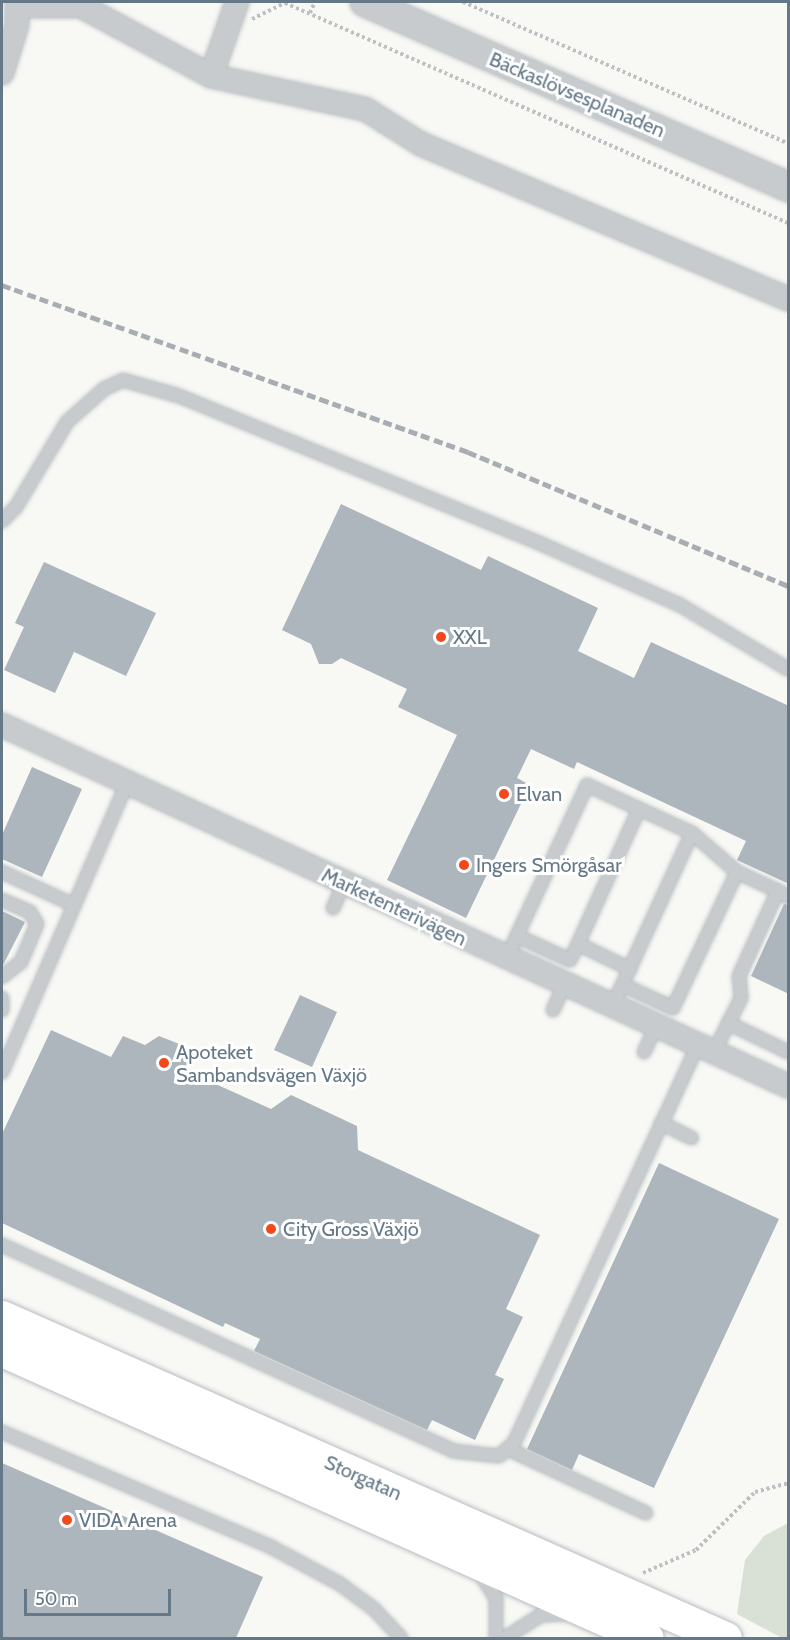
<!DOCTYPE html>
<meta charset="utf-8">
<style>
body{margin:0}
#map{position:relative;width:790px;height:1640px;overflow:hidden;background:#f8f8f4;font-family:Cabin,sans-serif}
div>[style]{position:absolute}
.green>*{inset:0;background:#d9e0d5}
.building>*{inset:0;background:#adb6bc}
.path>*{height:4px;margin-top:-2px;transform-origin:0;background:repeating-linear-gradient(90deg,#bec1c3 0 3px,transparent 0 6px)}
.roads{filter:drop-shadow(0 0 2px #b7bdc1) drop-shadow(0 0 2px #b7bdc1)}
.service>*{height:12px;margin:-6px;padding:0 6px;transform-origin:6px;border-radius:6px;background:#c7cbce}
.minor>*{height:22px;margin:-11px;padding:0 11px;transform-origin:11px;border-radius:11px;background:#c7cbce}
.tertiary>*{height:28px;margin:-14px;padding:0 14px;transform-origin:14px;border-radius:14px;background:#c7cbce}
.secondary>*{height:33px;margin:-16.5px;padding:0 16.5px;transform-origin:16.5px;border-radius:16.5px;background:#fff}
.rail>*{height:4.5px;margin-top:-2.25px;transform-origin:0;background:repeating-linear-gradient(90deg,#a7adb3 0 9px,transparent 0 13.5px)}
.dots>*{width:16px;height:16px;translate:-50% -50%;box-sizing:border-box;border:3px solid #fff;border-radius:50%}
span{translate:-50% -50%;white-space:nowrap;text-align:center;line-height:1.15;-webkit-text-stroke:6px #fff;paint-order:stroke}
.street-label{font-size:20px;color:#647888}
.poi-label{font-size:20px;color:#647888}
.left{translate:0 -50%;text-align:left}
.frame{position:absolute;inset:0;border:3px solid #647888;pointer-events:none}
.scale{position:absolute;left:24px;top:1589px;width:147px;height:27px;box-sizing:border-box;border:3px solid #647888;border-top:0;padding-left:8px;font-size:18px;line-height:21px;white-space:nowrap;color:#647888;-webkit-text-stroke:4px #fff;paint-order:stroke}
</style>
<div id="map">
<div class="green">
<div style="clip-path:polygon(788px 1523px,788px 1638px,782px 1638px,737px 1614px,745px 1560px,764px 1536px)"></div>
</div>
<div class="building">
<div style="clip-path:polygon(341px 504px,481px 570px,488px 556px,598px 608px,578px 651px,634px 678px,651px 642px,789px 706px,789px 884px,737px 860px,746px 841px,577px 762px,574px 769px,531px 749px,517px 778px,530px 785px,466px 918px,387px 880px,457px 735px,398px 707px,407px 689px,341px 658px,332px 664px,319px 664px,311px 644px,282px 630px)"></div>
<div style="clip-path:polygon(44px 562px,156px 613px,126px 676px,74px 652px,55px 693px,4px 670px,24px 627px,15px 623px)"></div>
<div style="clip-path:polygon(32px 767px,82px 789px,42px 877px,2px 859px,2px 835px)"></div>
<div style="clip-path:polygon(784px 904px,789px 905px,789px 994px,751px 976px)"></div>
<div style="clip-path:polygon(2px 911px,25px 922px,2px 967px)"></div>
<div style="clip-path:polygon(300px 995px,337px 1012px,312px 1067px,274px 1050px)"></div>
<div style="clip-path:polygon(51px 1030px,111px 1057px,123px 1036px,145px 1045px,159px 1036px,187px 1047px,189px 1072px,271px 1109px,291px 1095px,357px 1126px,358px 1150px,540px 1235px,506px 1309px,523px 1317px,495px 1375px,504px 1379px,475px 1440px,432px 1420px,427px 1430px,254px 1351px,260px 1339px,225px 1323px,223px 1327px,2px 1223px,2px 1134px)"></div>
<div style="clip-path:polygon(659px 1163px,779px 1219px,654px 1488px,579px 1454px,572px 1470px,527px 1449px)"></div>
<div style="clip-path:polygon(2px 1463px,263px 1577px,236px 1638px,2px 1638px)"></div>
</div>
<div class="path">
<div style="left:463px;top:2px;width:354px;rotate:23.5deg"></div>
<div style="left:310px;top:13px;width:12px;rotate:-66deg"></div>
<div style="left:252px;top:19px;width:37px;rotate:-26deg"></div>
<div style="left:285px;top:3px;width:549px;rotate:23.62deg"></div>
<div style="left:643px;top:1573px;width:58px;rotate:-23.5deg"></div>
<div style="left:696px;top:1550px;width:83px;rotate:-44.5deg"></div>
<div style="left:755px;top:1492px;width:34px;rotate:-15deg"></div>
</div>
<div class="roads">
<div class="service">
<div style="left:2px;top:521px;width:20px;rotate:-45deg"></div>
<div style="left:16px;top:507px;width:99px;rotate:-59deg"></div>
<div style="left:67px;top:422px;width:50px;rotate:-41.7deg"></div>
<div style="left:104px;top:389px;width:21px;rotate:-25deg"></div>
<div style="left:123px;top:380px;width:58px;rotate:15.9deg"></div>
<div style="left:179px;top:396px;width:391px;rotate:22.2deg"></div>
<div style="left:541px;top:544px;width:150px;rotate:23.7deg"></div>
<div style="left:678px;top:604px;width:128px;rotate:30.6deg"></div>
<div style="left:2px;top:872px;width:79px;rotate:24.6deg"></div>
<div style="left:737px;top:872px;width:45px;rotate:24.9deg"></div>
<div style="left:2px;top:900px;width:30px;rotate:23deg"></div>
<div style="left:30px;top:912px;width:14px;rotate:60deg"></div>
<div style="left:37px;top:924px;width:41px;rotate:112.8deg"></div>
<div style="left:21px;top:962px;width:24px;rotate:142deg"></div>
<div style="left:333px;top:908px;width:27px;rotate:-66deg"></div>
<div style="left:517px;top:936px;width:58px;rotate:24.4deg"></div>
<div style="left:570px;top:960px;width:18px;rotate:-63deg"></div>
<div style="left:578px;top:944px;width:58px;rotate:25.7deg"></div>
<div style="left:578px;top:944px;width:148px;rotate:-65.7deg"></div>
<div style="left:506px;top:959px;width:192px;rotate:-65deg"></div>
<div style="left:587px;top:785px;width:115px;rotate:24.6deg"></div>
<div style="left:692px;top:833px;width:192px;rotate:114.7deg"></div>
<div style="left:623px;top:985px;width:55px;rotate:24.7deg"></div>
<div style="left:673px;top:1008px;width:150px;rotate:-64.8deg"></div>
<div style="left:737px;top:872px;width:60px;rotate:-139.1deg"></div>
<div style="left:2px;top:998px;width:12px;rotate:90deg"></div>
<div style="left:553px;top:1010px;width:27px;rotate:-66deg"></div>
<div style="left:728px;top:1023px;width:67px;rotate:25.8deg"></div>
<div style="left:644px;top:1052px;width:26px;rotate:-65deg"></div>
<div style="left:713px;top:1054px;width:63px;rotate:-63.4deg"></div>
<div style="left:741px;top:998px;width:22px;rotate:-95deg"></div>
<div style="left:739px;top:976px;width:94px;rotate:-65.4deg"></div>
<div style="left:778px;top:891px;width:12px;rotate:31deg"></div>
<div style="left:2px;top:1072px;width:315px;rotate:-66.6deg"></div>
<div style="left:661px;top:1123px;width:34px;rotate:26deg"></div>
<div style="left:2px;top:1245px;width:496px;rotate:24.5deg"></div>
<div style="left:453px;top:1451px;width:46px;rotate:6.2deg"></div>
<div style="left:499px;top:1456px;width:20px;rotate:-41deg"></div>
<div style="left:514px;top:1443px;width:436px;rotate:-65.2deg"></div>
<div style="left:2px;top:1432px;width:293px;rotate:23.1deg"></div>
<div style="left:271px;top:1547px;width:78px;rotate:28.2deg"></div>
<div style="left:340px;top:1584px;width:42px;rotate:36.3deg"></div>
<div style="left:374px;top:1609px;width:40px;rotate:47deg"></div>
<div style="left:508px;top:1449px;width:152px;rotate:24.9deg"></div>
<div style="left:480px;top:1573px;width:31px;rotate:58deg"></div>
<div style="left:496px;top:1599px;width:39px;rotate:90deg"></div>
<div style="left:505px;top:1638px;width:43px;rotate:-32.6deg"></div>
<div style="left:541px;top:1615px;width:28px;rotate:-2deg"></div>
</div>
<div class="minor">
<div style="left:2px;top:73px;width:50px;rotate:-72.6deg"></div>
<div style="left:17px;top:25px;width:19px;rotate:-90deg"></div>
<div style="left:17px;top:6px;width:64px"></div>
<div style="left:81px;top:6px;width:148px;rotate:28.3deg"></div>
<div style="left:211px;top:76px;width:157px;rotate:12.1deg"></div>
<div style="left:365px;top:109px;width:66px;rotate:32deg"></div>
<div style="left:421px;top:144px;width:398px;rotate:22.9deg"></div>
<div style="left:211px;top:76px;width:78px;rotate:-70.6deg"></div>
<div style="left:2px;top:725px;width:865px;rotate:24.67deg"></div>
</div>
<div class="tertiary">
<div style="left:365px;top:2px;width:462px;rotate:23.6deg"></div>
</div>
<div class="secondary">
<div style="left:2px;top:1317px;width:791px;rotate:23.94deg"></div>
<div style="left:2px;top:1350px;width:706px;rotate:24.06deg"></div>
</div>
</div>
<div class="rail">
<div style="left:2px;top:285px;width:495px;rotate:19.7deg"></div>
<div style="left:468px;top:452px;width:347px;rotate:22.7deg"></div>
</div>
<div class="dots">
<div style="left:441px;top:637px;background:#f2481a"></div>
<div style="left:504px;top:794px;background:#f2481a"></div>
<div style="left:464px;top:865px;background:#f2481a"></div>
<div style="left:164px;top:1063px;background:#f2481a"></div>
<div style="left:271px;top:1229px;background:#f2481a"></div>
<div style="left:67px;top:1520px;background:#f2481a"></div>
</div>
<div class="street-label">
<span style="left:577px;top:95px;rotate:23deg">Bäckaslövsesplanaden</span>
<span style="left:394px;top:907px;rotate:25deg">Marketenterivägen</span>
<span style="left:363px;top:1478px;rotate:24deg">Storgatan</span>
</div>
<div class="poi-label">
<span class="left" style="left:453px;top:637px">XXL</span>
<span class="left" style="left:516px;top:794px">Elvan</span>
<span class="left" style="left:476px;top:865px">Ingers Smörgåsar</span>
<span class="left" style="left:176px;top:1064px">Apoteket<br>Sambandsvägen Växjö</span>
<span class="left" style="left:283px;top:1229px">City Gross Växjö</span>
<span class="left" style="left:79px;top:1520px">VIDA Arena</span>
</div>
<div class="frame"></div>
<div class="scale">50 m</div>
</div>
